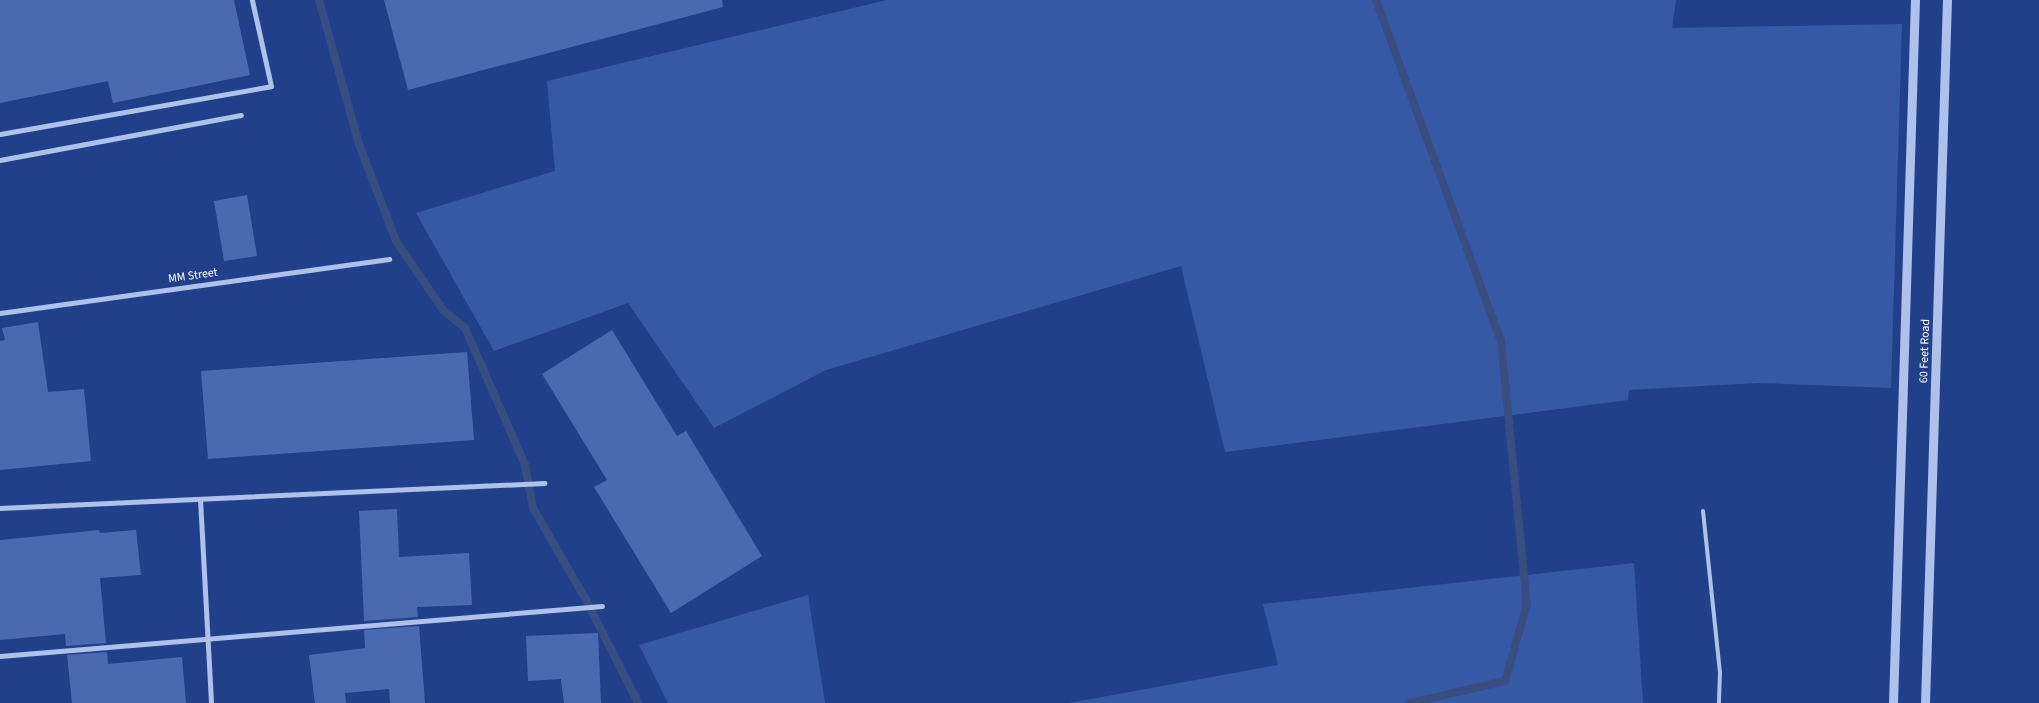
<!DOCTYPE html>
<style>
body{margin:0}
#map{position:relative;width:2039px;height:703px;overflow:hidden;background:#224089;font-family:"Source Sans 3",sans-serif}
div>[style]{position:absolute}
.green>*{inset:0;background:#3659a6}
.stream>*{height:8px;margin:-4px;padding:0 4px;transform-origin:4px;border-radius:4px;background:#384e83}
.building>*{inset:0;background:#4b69b1}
.service>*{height:4px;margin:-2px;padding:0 2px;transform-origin:2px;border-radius:2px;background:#aec1ea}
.minor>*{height:5px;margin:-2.5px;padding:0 2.5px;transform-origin:2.5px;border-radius:2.5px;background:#aec1ea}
.tertiary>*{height:9px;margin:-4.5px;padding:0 4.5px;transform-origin:4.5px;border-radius:4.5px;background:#aec1ea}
span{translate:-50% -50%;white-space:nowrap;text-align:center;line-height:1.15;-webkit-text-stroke:4.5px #224089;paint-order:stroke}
.street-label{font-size:12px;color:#fff}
</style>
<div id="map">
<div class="green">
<div style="clip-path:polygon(887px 0,1676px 0,1672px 28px,1902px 24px,1891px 388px,1758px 383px,1629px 390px,1628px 400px,1225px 452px,1181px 266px,826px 370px,714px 428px,628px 303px,494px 351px,416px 213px,555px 171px,547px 81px)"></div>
<div style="clip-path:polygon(1634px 563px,1643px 703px,1069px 703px,1278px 665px,1263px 604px)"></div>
<div style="clip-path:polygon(808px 595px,825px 703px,668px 703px,639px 645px)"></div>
</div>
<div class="stream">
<div style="left:319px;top:0;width:149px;rotate:74.5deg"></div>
<div style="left:359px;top:144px;width:104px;rotate:69.1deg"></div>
<div style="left:396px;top:241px;width:83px;rotate:55.7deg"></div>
<div style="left:443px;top:310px;width:28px;rotate:39deg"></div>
<div style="left:465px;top:328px;width:150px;rotate:66.3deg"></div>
<div style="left:525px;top:465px;width:44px;rotate:79.5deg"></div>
<div style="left:533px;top:508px;width:104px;rotate:60deg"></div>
<div style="left:585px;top:598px;width:118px;rotate:63.2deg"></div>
<div style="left:1376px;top:0;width:363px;rotate:69.9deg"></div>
<div style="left:1501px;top:341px;width:264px;rotate:84.4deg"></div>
<div style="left:1527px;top:604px;width:80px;rotate:105.9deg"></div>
<div style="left:1505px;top:681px;width:98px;rotate:167deg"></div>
</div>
<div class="building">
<div style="clip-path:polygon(0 0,234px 0,250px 75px,113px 103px,108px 81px,0 103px)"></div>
<div style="clip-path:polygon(384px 0,722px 0,723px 7px,408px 90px)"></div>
<div style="clip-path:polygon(247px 195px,257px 256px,224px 261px,214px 201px)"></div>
<div style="clip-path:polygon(38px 322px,48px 392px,84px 389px,91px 461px,0 470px,0 341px,5px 340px,2px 328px)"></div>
<div style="clip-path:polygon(612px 330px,677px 436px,686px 431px,762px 556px,671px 613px,594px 487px,607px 480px,542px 374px)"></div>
<div style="clip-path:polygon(467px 352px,474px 440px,208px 459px,201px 371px)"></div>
<div style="clip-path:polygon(397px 509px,399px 557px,469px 553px,472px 605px,417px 607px,418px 617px,364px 621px,359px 511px)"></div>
<div style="clip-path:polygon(99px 530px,100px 533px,136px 530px,141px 575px,100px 578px,106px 643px,66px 646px,65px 634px,0 640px,0 540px)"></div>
<div style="clip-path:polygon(419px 626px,425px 703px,390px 703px,389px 689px,345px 693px,346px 703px,315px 703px,309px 655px,365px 648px,364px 630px)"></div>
<div style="clip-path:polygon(598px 633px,601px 703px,564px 703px,561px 679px,528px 681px,526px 636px)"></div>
<div style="clip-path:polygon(107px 652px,108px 664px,182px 657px,186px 703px,72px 703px,67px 655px)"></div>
</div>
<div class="service">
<div style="left:1703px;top:511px;width:162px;rotate:84deg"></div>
<div style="left:1720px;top:672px;width:31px;rotate:92deg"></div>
</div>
<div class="minor">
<div style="left:0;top:134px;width:275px;rotate:-10deg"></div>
<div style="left:271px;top:86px;width:88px;rotate:-102.5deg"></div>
<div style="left:0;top:160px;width:245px;rotate:-10.6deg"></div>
<div style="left:0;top:313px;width:393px;rotate:-7.9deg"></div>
<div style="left:200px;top:499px;width:204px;rotate:86.9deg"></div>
<div style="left:0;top:508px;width:545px;rotate:-2.63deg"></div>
<div style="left:0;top:656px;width:604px;rotate:-4.75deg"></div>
</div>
<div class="tertiary">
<div style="left:1893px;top:703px;width:703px;rotate:-88.21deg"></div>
<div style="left:1925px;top:703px;width:703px;rotate:-88.21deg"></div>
</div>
<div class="street-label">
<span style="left:193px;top:276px;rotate:-8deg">MM Street</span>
<span style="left:1925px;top:351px;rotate:-88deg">60 Feet Road</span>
</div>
</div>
